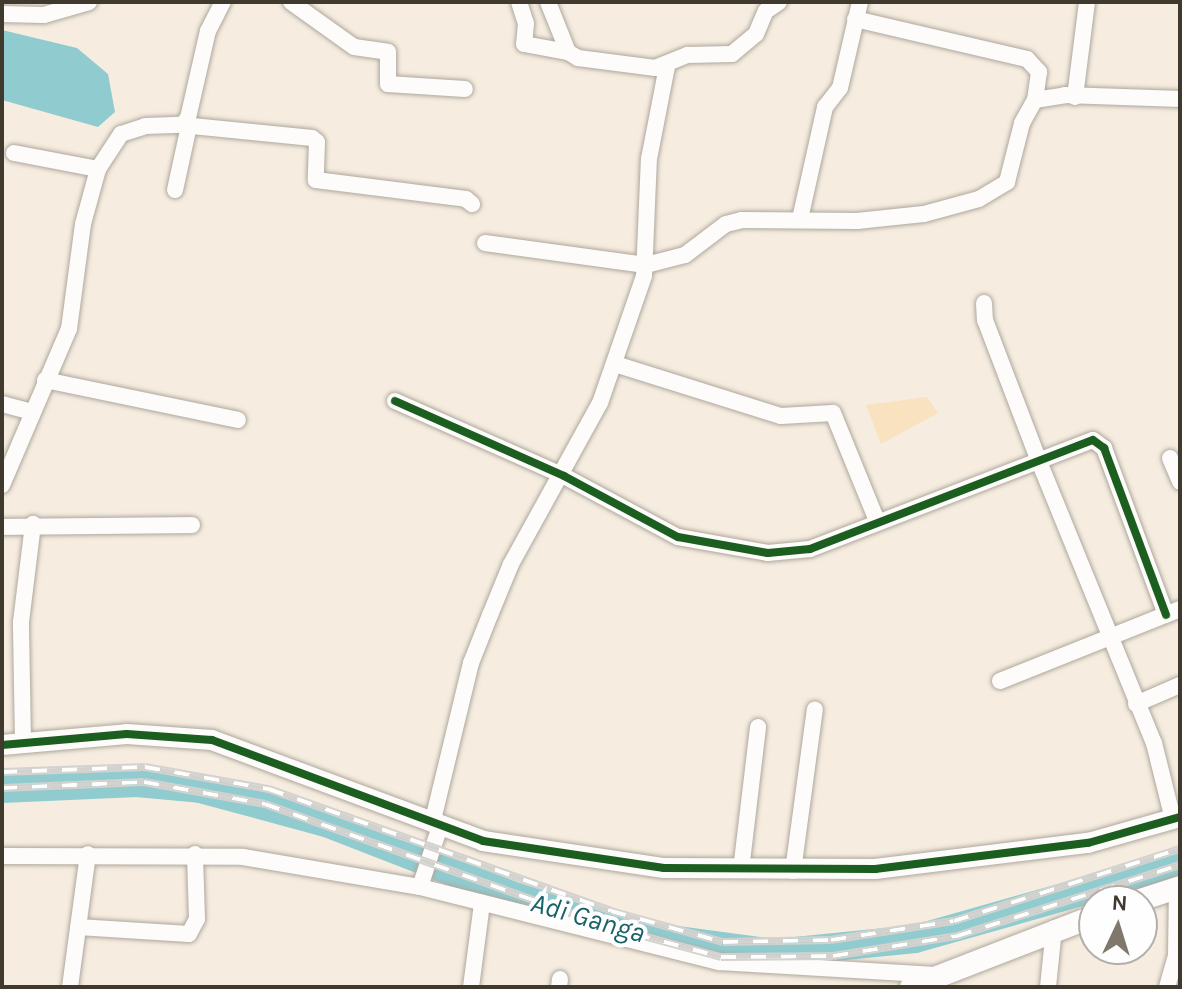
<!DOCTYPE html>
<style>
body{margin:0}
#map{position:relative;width:1182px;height:989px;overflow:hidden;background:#f6ede0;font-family:Karla,sans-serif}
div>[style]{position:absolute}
.green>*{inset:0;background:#f9e2c0}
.water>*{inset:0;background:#90cbcf}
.river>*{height:28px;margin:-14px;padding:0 14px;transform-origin:14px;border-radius:14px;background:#90cbcf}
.roads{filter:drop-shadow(0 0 2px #aea79d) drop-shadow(0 0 2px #aea79d)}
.minor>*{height:16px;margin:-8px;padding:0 8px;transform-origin:8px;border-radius:8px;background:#fefcfa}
.tertiary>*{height:20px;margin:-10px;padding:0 10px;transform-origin:10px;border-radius:10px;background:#fefcfa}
.secondary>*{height:22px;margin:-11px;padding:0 11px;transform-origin:11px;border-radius:11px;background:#fefcfa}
.rail>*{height:8px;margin-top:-4px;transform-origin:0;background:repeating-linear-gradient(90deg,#fefefe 0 15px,#d4d2ce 0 30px);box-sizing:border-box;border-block:2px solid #d4d2ce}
.cycleway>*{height:8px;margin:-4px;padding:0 4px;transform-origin:4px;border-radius:4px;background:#1b5e20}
span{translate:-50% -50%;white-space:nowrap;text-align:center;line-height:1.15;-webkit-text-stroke:8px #fefefe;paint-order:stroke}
.water-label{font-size:28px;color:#19616a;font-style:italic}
.frame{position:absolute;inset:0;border:4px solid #40392d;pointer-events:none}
.north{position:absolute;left:1078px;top:885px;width:80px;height:80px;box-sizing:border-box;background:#fefefe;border:2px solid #b2afaa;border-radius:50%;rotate:4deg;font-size:22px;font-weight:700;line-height:32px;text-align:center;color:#40392d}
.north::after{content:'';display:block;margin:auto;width:28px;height:36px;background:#80786c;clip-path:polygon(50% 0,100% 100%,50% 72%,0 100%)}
</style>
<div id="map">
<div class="green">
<div style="clip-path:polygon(927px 397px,938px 413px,881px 444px,866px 405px)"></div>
</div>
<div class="water">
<div style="clip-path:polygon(2px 30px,77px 48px,108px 74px,115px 112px,98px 127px,2px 100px)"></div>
</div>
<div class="river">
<div style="left:2px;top:789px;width:135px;rotate:-2.5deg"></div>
<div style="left:137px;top:783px;width:63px;rotate:5.4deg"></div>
<div style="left:200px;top:789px;width:131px;rotate:15.1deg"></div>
<div style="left:326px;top:823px;width:205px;rotate:21.2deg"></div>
<div style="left:517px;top:897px;width:136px;rotate:16.7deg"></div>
<div style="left:647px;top:936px;width:129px;rotate:7.6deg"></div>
<div style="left:775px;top:953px;width:141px;rotate:-5.7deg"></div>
<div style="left:915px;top:939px;width:275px;rotate:-15.8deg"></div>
</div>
<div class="roads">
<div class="minor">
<div style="left:291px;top:2px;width:77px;rotate:35.5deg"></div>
<div style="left:354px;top:47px;width:34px;rotate:8deg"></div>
<div style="left:388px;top:52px;width:32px;rotate:90deg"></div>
<div style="left:388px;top:84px;width:77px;rotate:3.7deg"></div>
<div style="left:519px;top:2px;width:22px;rotate:72deg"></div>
<div style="left:526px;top:23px;width:21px;rotate:95deg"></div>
<div style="left:524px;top:44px;width:45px;rotate:10.3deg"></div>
<div style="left:548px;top:2px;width:54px;rotate:68.2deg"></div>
<div style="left:568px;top:52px;width:12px;rotate:31deg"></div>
<div style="left:578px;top:58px;width:78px;rotate:7.4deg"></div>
<div style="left:655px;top:68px;width:35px;rotate:-22deg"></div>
<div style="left:687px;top:55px;width:45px;rotate:-1.3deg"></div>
<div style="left:732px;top:54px;width:31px;rotate:-40deg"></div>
<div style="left:756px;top:34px;width:25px;rotate:-67deg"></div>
<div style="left:766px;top:11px;width:16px;rotate:-35deg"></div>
<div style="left:2px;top:14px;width:42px;rotate:1.4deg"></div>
<div style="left:44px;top:15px;width:47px;rotate:-16.1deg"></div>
<div style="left:855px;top:19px;width:177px;rotate:13.1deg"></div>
<div style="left:1027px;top:59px;width:18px;rotate:47deg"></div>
<div style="left:1039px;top:72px;width:28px;rotate:98deg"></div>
<div style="left:1075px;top:97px;width:96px;rotate:-82.8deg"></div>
<div style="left:182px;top:125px;width:9px;rotate:-49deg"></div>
<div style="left:188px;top:118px;width:89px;rotate:-77.1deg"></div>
<div style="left:208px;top:31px;width:33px;rotate:-63deg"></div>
<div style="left:14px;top:153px;width:86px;rotate:10.8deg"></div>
<div style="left:175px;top:190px;width:66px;rotate:-77.7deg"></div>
<div style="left:800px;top:219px;width:115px;rotate:-77.4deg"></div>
<div style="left:825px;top:107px;width:24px;rotate:-52deg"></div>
<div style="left:840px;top:88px;width:88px;rotate:-76.9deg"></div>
<div style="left:485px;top:243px;width:162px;rotate:7.8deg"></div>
<div style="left:646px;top:265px;width:40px;rotate:-14.4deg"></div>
<div style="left:685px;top:255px;width:51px;rotate:-37.1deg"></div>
<div style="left:726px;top:224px;width:16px;rotate:-14deg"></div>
<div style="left:742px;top:220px;width:115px;rotate:0.5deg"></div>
<div style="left:857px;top:221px;width:67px;rotate:-6deg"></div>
<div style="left:924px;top:214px;width:57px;rotate:-15.3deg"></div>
<div style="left:979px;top:199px;width:33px;rotate:-31deg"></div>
<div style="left:1007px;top:182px;width:61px;rotate:-75.7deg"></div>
<div style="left:1022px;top:123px;width:26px;rotate:-61deg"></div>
<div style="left:1035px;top:100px;width:30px;rotate:-9deg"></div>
<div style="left:1065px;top:95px;width:115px;rotate:2deg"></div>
<div style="left:984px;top:303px;width:17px;rotate:87deg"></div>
<div style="left:985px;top:320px;width:149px;rotate:69.1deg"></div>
<div style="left:1038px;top:459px;width:307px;rotate:67.8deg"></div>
<div style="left:1154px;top:743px;width:78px;rotate:76deg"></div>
<div style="left:615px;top:364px;width:174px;rotate:17.4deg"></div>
<div style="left:781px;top:416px;width:52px;rotate:-3.3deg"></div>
<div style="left:833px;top:413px;width:117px;rotate:67.8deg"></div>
<div style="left:45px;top:380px;width:197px;rotate:11.7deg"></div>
<div style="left:395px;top:401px;width:185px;rotate:23.9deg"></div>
<div style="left:564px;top:476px;width:129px;rotate:28.2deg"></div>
<div style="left:678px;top:537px;width:91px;rotate:10.1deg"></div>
<div style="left:768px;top:553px;width:42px;rotate:-5.4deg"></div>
<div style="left:810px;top:549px;width:303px;rotate:-21.1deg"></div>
<div style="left:1093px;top:440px;width:14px;rotate:36deg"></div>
<div style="left:1104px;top:448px;width:178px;rotate:69.6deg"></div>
<div style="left:2px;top:404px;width:31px;rotate:15deg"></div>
<div style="left:1170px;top:458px;width:26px;rotate:67deg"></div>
<div style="left:2px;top:485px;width:170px;rotate:-66.8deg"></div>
<div style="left:69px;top:329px;width:106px;rotate:-82.4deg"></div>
<div style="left:83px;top:224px;width:57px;rotate:-74.7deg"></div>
<div style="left:98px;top:169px;width:42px;rotate:-56.7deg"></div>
<div style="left:121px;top:134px;width:25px;rotate:-18deg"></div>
<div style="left:145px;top:126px;width:37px;rotate:-2deg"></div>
<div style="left:182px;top:125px;width:131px;rotate:5.7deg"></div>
<div style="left:312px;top:138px;width:6px;rotate:39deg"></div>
<div style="left:317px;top:142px;width:38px;rotate:92deg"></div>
<div style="left:316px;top:180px;width:151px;rotate:7.2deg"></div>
<div style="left:466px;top:199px;width:8px;rotate:40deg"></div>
<div style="left:2px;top:527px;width:190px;rotate:-0.6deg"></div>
<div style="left:1000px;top:681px;width:194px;rotate:-21.8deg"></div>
<div style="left:1136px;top:704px;width:48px;rotate:-23.4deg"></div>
<div style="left:23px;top:742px;width:120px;rotate:-91deg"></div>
<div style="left:21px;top:622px;width:99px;rotate:-83deg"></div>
<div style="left:432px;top:824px;width:166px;rotate:-76.4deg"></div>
<div style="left:471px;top:663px;width:52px;rotate:-68.4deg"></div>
<div style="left:490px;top:615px;width:55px;rotate:-67.6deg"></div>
<div style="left:511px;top:564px;width:184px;rotate:-61.1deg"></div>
<div style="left:600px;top:403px;width:134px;rotate:-70.9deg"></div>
<div style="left:644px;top:276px;width:117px;rotate:-87.6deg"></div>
<div style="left:649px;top:159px;width:95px;rotate:-79deg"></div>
<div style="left:2px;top:856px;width:241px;rotate:0.2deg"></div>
<div style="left:243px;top:857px;width:180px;rotate:9.6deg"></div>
<div style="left:420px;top:887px;width:308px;rotate:14.1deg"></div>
<div style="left:719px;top:962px;width:217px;rotate:3.4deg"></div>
<div style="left:741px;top:870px;width:144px;rotate:-83.2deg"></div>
<div style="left:793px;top:871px;width:163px;rotate:-82.3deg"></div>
<div style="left:420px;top:887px;width:64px;rotate:-71.8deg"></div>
<div style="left:78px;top:927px;width:111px;rotate:3.6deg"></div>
<div style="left:189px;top:934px;width:17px;rotate:-62deg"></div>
<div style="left:197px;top:919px;width:65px;rotate:-91.8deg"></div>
<div style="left:70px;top:987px;width:134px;rotate:-82.3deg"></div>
<div style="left:471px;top:987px;width:85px;rotate:-82.5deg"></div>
<div style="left:559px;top:987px;width:8px;rotate:-83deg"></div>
<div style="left:1048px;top:987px;width:59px;rotate:-84.2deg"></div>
<div style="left:1167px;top:987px;width:32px;rotate:-74deg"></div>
<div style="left:1176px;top:956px;width:68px;rotate:-89.2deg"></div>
</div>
<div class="tertiary">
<div style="left:2px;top:745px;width:125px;rotate:-5deg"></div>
<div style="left:127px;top:734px;width:85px;rotate:4deg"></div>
<div style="left:212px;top:740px;width:289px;rotate:20.4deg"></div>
<div style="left:483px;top:841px;width:183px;rotate:8.5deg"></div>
<div style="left:664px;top:868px;width:211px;rotate:0.3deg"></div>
<div style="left:875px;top:869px;width:215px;rotate:-7deg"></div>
<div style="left:1088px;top:843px;width:96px;rotate:-15.8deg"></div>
</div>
<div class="secondary">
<div style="left:1137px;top:901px;width:45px;rotate:-18deg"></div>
<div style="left:911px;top:987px;width:196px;rotate:-21.2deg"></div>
</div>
</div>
<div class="rail">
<div style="left:2px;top:772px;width:143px;rotate:-2deg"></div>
<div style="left:145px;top:767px;width:126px;rotate:10.1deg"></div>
<div style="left:269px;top:789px;width:363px;rotate:19.6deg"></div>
<div style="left:611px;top:911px;width:116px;rotate:15.5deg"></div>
<div style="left:723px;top:942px;width:108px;rotate:-1.1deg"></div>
<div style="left:831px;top:940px;width:124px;rotate:-8.8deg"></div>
<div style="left:954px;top:921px;width:237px;rotate:-17.7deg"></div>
<div style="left:2px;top:788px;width:142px;rotate:-2.4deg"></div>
<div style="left:144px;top:782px;width:123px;rotate:10.3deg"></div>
<div style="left:265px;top:804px;width:362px;rotate:19.7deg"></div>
<div style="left:606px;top:926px;width:119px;rotate:15.1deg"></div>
<div style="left:721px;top:957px;width:112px;rotate:-0.5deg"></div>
<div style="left:833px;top:956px;width:126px;rotate:-9.2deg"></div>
<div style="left:957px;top:936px;width:234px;rotate:-17.7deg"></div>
</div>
<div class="cycleway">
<div style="left:395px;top:401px;width:185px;rotate:23.9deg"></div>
<div style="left:564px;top:476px;width:129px;rotate:28.2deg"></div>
<div style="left:678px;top:537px;width:91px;rotate:10.1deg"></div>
<div style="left:768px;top:553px;width:42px;rotate:-5.4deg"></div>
<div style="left:810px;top:549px;width:303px;rotate:-21.1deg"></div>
<div style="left:1093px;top:440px;width:14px;rotate:36deg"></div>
<div style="left:1104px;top:448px;width:178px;rotate:69.6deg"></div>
<div style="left:2px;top:745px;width:125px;rotate:-5deg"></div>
<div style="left:127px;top:734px;width:85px;rotate:4deg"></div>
<div style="left:212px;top:740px;width:289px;rotate:20.4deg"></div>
<div style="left:483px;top:841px;width:183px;rotate:8.5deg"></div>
<div style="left:664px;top:868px;width:211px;rotate:0.3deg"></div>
<div style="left:875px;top:869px;width:215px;rotate:-7deg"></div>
<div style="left:1088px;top:843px;width:96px;rotate:-15.8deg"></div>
</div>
<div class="water-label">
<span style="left:588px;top:918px;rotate:16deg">Adi Ganga</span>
</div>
<div class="frame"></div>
<div class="north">N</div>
</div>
